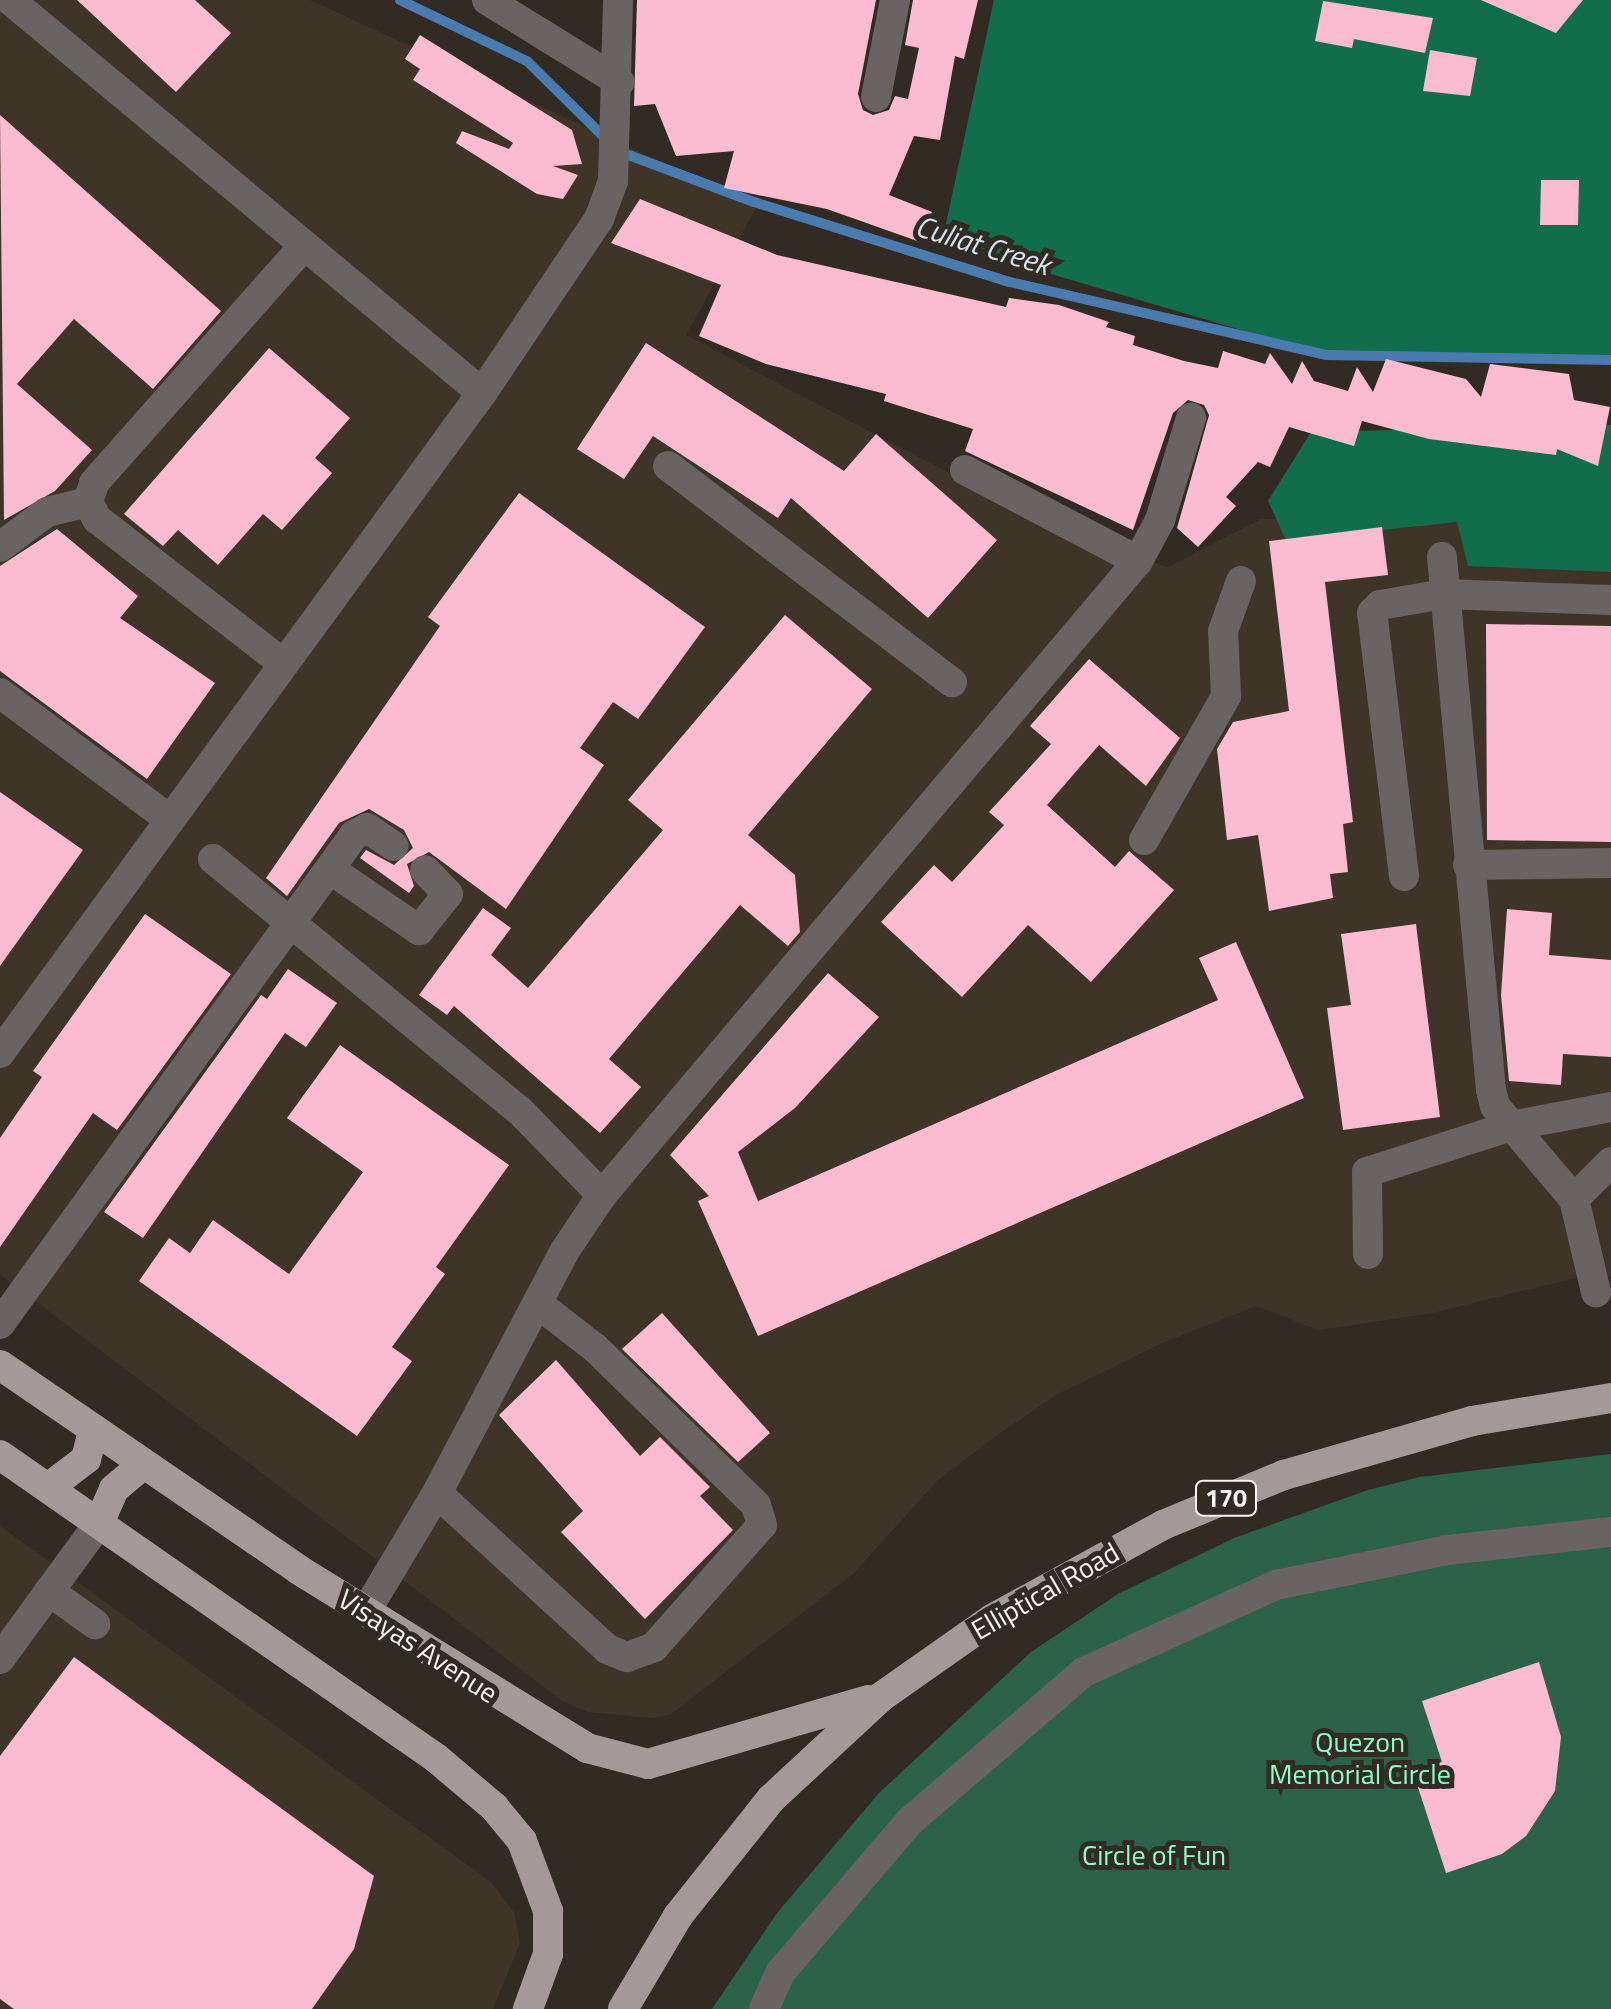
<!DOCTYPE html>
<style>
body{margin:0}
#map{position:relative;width:1611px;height:2009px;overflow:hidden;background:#322b24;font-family:"Titillium Web",sans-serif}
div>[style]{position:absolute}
.built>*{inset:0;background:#3f3428}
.green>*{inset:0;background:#2c614a}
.forest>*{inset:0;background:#126d4d}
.stream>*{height:10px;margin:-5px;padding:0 5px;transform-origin:5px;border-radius:5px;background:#4a7baf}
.building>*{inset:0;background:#fbbbd0}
.minor>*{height:30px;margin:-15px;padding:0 15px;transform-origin:15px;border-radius:15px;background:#696363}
.major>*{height:30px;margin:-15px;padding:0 15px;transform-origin:15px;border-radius:15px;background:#a49998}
span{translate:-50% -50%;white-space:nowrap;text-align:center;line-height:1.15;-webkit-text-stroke:10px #322b24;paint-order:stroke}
.shield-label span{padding:2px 8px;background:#322b24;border:2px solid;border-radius:8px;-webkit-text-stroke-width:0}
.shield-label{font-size:25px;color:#f8f4ef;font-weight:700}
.street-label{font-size:28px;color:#f8f4ef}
.park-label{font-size:28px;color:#8bfcca}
.water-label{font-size:30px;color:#d4e2f1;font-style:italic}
</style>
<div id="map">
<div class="built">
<div style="clip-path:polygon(0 0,310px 0,757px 206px,686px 335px,1063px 533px,1168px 567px,1261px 519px,1611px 523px,1611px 1277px,1591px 1274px,1433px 1313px,1319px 1330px,1256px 1306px,1162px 1343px,1056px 1395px,989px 1441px,937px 1481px,854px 1573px,671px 1714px,652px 1718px,588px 1712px,561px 1700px,0 1274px)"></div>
<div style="clip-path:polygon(0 1526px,491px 1882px,514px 1912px,520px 1943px,493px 2009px,0 2009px)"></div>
</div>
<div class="green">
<div style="clip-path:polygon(1611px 1454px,1611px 2009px,712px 2009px,777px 1913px,879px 1793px,1031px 1652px,1118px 1594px,1234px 1538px,1368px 1490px,1420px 1477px)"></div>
</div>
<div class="forest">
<div style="clip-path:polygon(994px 0,1611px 0,1611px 360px,1326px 355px,942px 242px)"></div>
<div style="clip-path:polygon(1611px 425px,1611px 572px,1468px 566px,1457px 522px,1286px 540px,1268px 501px,1311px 432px)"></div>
</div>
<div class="stream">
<div style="left:400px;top:0;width:141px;rotate:25.7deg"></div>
<div style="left:527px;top:61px;width:111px;rotate:44.6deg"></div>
<div style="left:618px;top:151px;width:145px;rotate:20.6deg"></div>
<div style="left:754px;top:202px;width:268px;rotate:17.4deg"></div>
<div style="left:1010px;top:282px;width:324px;rotate:13deg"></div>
<div style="left:1326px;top:355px;width:285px;rotate:1deg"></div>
</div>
<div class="building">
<div style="clip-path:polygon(77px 0,195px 0,231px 33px,176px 92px)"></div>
<div style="clip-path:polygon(637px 0,876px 0,858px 94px,863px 110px,873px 115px,889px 110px,895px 96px,908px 99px,919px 48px,905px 45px,913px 0,978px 0,964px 59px,955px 56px,940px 140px,914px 136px,889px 195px,932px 212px,920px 242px,827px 209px,724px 188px,734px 151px,676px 156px,655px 104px,634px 106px)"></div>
<div style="clip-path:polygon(1481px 0,1583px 0,1556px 33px)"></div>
<div style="clip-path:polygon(1323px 1px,1433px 18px,1425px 53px,1354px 39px,1352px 48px,1315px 41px)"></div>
<div style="clip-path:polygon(420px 35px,572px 130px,582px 164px,553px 166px,578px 175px,563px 199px,537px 194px,456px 143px,462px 131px,509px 149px,513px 143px,413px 80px,420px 69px,405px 59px)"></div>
<div style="clip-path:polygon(1430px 50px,1477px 58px,1470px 96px,1423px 91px)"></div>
<div style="clip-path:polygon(0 115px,221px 311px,153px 389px,74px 319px,17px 384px,92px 450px,55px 491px,4px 520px)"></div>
<div style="clip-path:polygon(1541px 180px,1579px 180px,1578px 225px,1540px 225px)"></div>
<div style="clip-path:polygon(640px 199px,777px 255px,1006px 307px,1009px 298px,1059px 305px,1109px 322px,1106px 327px,1135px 336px,1133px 345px,1184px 361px,1218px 368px,1223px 351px,1265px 364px,1270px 353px,1292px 384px,1302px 361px,1314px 381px,1348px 391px,1357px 367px,1373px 392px,1386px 359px,1466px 379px,1481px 397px,1490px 364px,1569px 374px,1574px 400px,1610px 407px,1598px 466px,1557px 449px,1556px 455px,1429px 439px,1362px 421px,1354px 446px,1289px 427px,1270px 467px,1258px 462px,1226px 497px,1236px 506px,1198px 547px,1177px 528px,1209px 415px,1204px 405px,1188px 400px,1173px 413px,1133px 530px,965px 451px,973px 429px,884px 401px,886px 394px,766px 364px,699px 336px,721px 285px,611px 243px)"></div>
<div style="clip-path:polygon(646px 343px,844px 471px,876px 434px,997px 540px,928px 618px,791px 498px,778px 518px,653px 436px,624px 479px,577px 449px)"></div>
<div style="clip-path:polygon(269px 348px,350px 418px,315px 458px,332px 473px,282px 530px,263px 514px,218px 565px,178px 530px,163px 546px,124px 514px)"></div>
<div style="clip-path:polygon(519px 493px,705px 627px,638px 719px,613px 702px,580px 748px,604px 765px,506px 909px,429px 852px,407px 864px,414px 886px,409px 893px,360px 858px,366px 850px,394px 865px,413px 848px,404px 830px,369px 809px,339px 823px,287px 896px,266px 878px,440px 626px,428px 617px)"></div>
<div style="clip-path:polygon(1382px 527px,1388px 575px,1325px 582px,1353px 822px,1343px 824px,1348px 872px,1330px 874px,1333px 898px,1269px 911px,1258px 835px,1227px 840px,1217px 749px,1233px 722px,1289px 711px,1269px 541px)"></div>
<div style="clip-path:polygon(57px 529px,138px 596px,120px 618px,215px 683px,147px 779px,0 671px,0 566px)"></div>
<div style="clip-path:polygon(785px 615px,872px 689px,748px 835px,795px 875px,800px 932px,788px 946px,740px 905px,609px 1059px,641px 1087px,600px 1133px,454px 1006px,447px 1015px,419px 995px,483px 908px,511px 928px,491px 955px,528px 988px,663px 830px,628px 800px)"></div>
<div style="clip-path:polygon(1486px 624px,1611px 626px,1611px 842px,1487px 840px)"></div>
<div style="clip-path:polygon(1089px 659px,1180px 738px,1146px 786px,1099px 745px,1047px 805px,1115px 867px,1129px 851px,1174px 890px,1091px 982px,1028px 925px,962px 997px,881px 922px,934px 865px,952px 882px,1004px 825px,989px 812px,1051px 744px,1030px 726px)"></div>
<div style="clip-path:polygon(0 792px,83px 850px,0 966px)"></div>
<div style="clip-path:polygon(1507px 909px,1552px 913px,1549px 955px,1611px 960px,1611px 1057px,1563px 1054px,1561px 1085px,1509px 1081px,1501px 995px)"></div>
<div style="clip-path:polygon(145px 914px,231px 974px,117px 1130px,93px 1113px,0 1247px,0 1138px,42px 1077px,33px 1071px)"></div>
<div style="clip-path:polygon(1416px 924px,1440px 1117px,1343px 1130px,1327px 1008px,1351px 1005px,1341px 934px)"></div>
<div style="clip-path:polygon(1236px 942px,1304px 1098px,758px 1336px,698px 1201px,709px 1196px,670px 1155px,828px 973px,879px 1017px,795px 1108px,738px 1152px,758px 1201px,1218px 1000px,1199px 958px)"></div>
<div style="clip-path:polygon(288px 969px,337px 1003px,306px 1047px,285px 1033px,143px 1238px,104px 1212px,261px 995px,267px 999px)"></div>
<div style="clip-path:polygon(340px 1045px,509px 1165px,436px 1267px,445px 1274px,392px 1347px,412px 1361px,357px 1436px,139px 1281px,169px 1238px,190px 1253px,213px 1220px,289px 1274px,363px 1172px,287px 1118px)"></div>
<div style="clip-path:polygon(662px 1313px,770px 1433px,738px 1462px,622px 1349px)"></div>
<div style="clip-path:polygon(556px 1360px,640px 1456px,660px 1437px,710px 1487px,700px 1496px,733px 1530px,645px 1619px,561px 1532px,583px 1511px,499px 1415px)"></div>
<div style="clip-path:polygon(74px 1657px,374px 1876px,354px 1949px,312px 2009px,14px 2009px,0 1999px,0 1756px)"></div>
<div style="clip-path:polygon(1539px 1662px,1561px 1737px,1555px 1791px,1526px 1836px,1502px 1854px,1446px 1873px,1413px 1772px,1442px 1762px,1422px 1701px)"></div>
</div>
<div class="minor">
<div style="left:10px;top:0;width:614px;rotate:39.78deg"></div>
<div style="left:487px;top:0;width:156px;rotate:31.7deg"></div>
<div style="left:876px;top:97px;width:99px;rotate:-78.9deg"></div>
<div style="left:668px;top:466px;width:357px;rotate:37.3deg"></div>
<div style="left:965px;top:470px;width:195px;rotate:27.7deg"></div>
<div style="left:0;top:547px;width:59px;rotate:-36.7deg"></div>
<div style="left:47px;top:512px;width:42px;rotate:-13.7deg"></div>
<div style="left:1442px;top:557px;width:535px;rotate:84.75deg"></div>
<div style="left:1491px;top:1090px;width:16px;rotate:76deg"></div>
<div style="left:1495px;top:1106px;width:122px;rotate:49.7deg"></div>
<div style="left:1574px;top:1199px;width:96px;rotate:76.7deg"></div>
<div style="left:284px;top:664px;width:237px;rotate:-142.2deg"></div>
<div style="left:97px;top:519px;width:19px;rotate:-118deg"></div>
<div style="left:88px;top:502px;width:20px;rotate:-72deg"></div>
<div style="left:94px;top:483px;width:315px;rotate:-48.5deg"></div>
<div style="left:0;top:693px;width:211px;rotate:36.7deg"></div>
<div style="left:1144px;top:840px;width:166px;rotate:-60.3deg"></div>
<div style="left:1226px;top:696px;width:65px;rotate:-92.6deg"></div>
<div style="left:1223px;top:631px;width:53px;rotate:-70.2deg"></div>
<div style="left:213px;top:859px;width:396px;rotate:39.4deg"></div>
<div style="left:519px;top:1110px;width:119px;rotate:45.7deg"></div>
<div style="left:1468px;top:865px;width:143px;rotate:-0.8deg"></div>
<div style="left:331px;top:870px;width:107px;rotate:34.3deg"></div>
<div style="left:419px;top:930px;width:46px;rotate:-51.1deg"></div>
<div style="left:448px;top:894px;width:33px;rotate:-134deg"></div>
<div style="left:1404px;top:876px;width:265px;rotate:-96.9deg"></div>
<div style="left:1372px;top:613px;width:11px;rotate:-45deg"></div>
<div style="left:1380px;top:605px;width:65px;rotate:-9.8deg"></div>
<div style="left:1444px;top:594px;width:167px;rotate:2.1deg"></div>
<div style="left:0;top:1053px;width:817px;rotate:-53.86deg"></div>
<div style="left:482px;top:393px;width:210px;rotate:-56.1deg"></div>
<div style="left:599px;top:219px;width:40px;rotate:-69.8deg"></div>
<div style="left:613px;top:181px;width:181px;rotate:-88.4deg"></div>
<div style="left:1574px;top:1199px;width:52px;rotate:-45deg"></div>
<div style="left:1368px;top:1254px;width:82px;rotate:-90.7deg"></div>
<div style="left:1367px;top:1172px;width:151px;rotate:-17.7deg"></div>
<div style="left:1511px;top:1126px;width:102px;rotate:-10.8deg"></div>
<div style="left:0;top:1324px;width:604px;rotate:-54.1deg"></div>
<div style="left:354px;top:835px;width:15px;rotate:-28deg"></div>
<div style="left:367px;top:828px;width:32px;rotate:34deg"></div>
<div style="left:437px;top:1493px;width:231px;rotate:42.5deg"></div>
<div style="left:607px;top:1649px;width:22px;rotate:22deg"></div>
<div style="left:627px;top:1657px;width:29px;rotate:-20deg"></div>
<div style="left:654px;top:1647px;width:163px;rotate:-48.5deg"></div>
<div style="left:762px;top:1525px;width:21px;rotate:-107deg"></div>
<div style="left:756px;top:1505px;width:225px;rotate:-135.7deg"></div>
<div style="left:595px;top:1348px;width:73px;rotate:-142.2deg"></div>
<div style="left:49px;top:1591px;width:57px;rotate:35.7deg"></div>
<div style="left:366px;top:1611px;width:138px;rotate:-59deg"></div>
<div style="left:437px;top:1493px;width:272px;rotate:-62.2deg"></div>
<div style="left:564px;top:1252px;width:69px;rotate:-56.3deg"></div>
<div style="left:602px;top:1195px;width:830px;rotate:-49.79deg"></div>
<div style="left:1138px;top:561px;width:47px;rotate:-61.8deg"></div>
<div style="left:1160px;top:520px;width:107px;rotate:-73.1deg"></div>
<div style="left:0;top:1659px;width:168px;rotate:-53.9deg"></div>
<div style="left:764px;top:2009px;width:39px;rotate:-66deg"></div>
<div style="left:780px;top:1973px;width:200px;rotate:-49.5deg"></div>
<div style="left:910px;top:1821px;width:229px;rotate:-40.6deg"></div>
<div style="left:1084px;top:1672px;width:211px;rotate:-24.4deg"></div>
<div style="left:1276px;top:1585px;width:176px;rotate:-11.5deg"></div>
<div style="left:1448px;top:1550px;width:164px;rotate:-6.3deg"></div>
</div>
<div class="major">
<div style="left:0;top:1365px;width:363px;rotate:34.4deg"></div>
<div style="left:299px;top:1570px;width:339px;rotate:31.7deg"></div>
<div style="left:587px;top:1748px;width:63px;rotate:14.7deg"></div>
<div style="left:648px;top:1764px;width:229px;rotate:-16.2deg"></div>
<div style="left:0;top:1455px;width:531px;rotate:34.8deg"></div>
<div style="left:436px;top:1758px;width:76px;rotate:40.2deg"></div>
<div style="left:494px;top:1807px;width:44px;rotate:50.5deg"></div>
<div style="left:522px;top:1841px;width:75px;rotate:69.6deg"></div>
<div style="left:548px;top:1911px;width:43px;rotate:90deg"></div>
<div style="left:548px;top:1954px;width:59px;rotate:110deg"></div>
<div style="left:48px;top:1488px;width:48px;rotate:-37.3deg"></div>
<div style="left:86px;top:1459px;width:29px;rotate:-76deg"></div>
<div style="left:99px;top:1523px;width:37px;rotate:-66deg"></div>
<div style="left:114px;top:1489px;width:38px;rotate:-40deg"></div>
<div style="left:623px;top:2009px;width:108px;rotate:-59.4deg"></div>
<div style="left:678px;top:1916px;width:149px;rotate:-51.5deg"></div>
<div style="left:771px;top:1799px;width:150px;rotate:-42.8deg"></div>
<div style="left:881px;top:1697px;width:136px;rotate:-35.1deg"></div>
<div style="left:992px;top:1619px;width:195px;rotate:-28.8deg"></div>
<div style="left:1163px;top:1525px;width:131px;rotate:-22.5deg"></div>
<div style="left:1284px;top:1475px;width:196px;rotate:-16deg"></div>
<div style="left:1472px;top:1421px;width:141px;rotate:-9.4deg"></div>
</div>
<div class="shield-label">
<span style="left:1226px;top:1498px">170</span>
</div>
<div class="street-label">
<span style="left:1045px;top:1591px;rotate:-30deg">Elliptical Road</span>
<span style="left:418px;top:1646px;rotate:33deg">Visayas Avenue</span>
</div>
<div class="park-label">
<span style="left:1360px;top:1758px">Quezon<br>Memorial Circle</span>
<span style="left:1154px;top:1855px">Circle of Fun</span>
</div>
<div class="water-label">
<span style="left:983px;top:245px;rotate:17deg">Culiat Creek</span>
</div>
</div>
